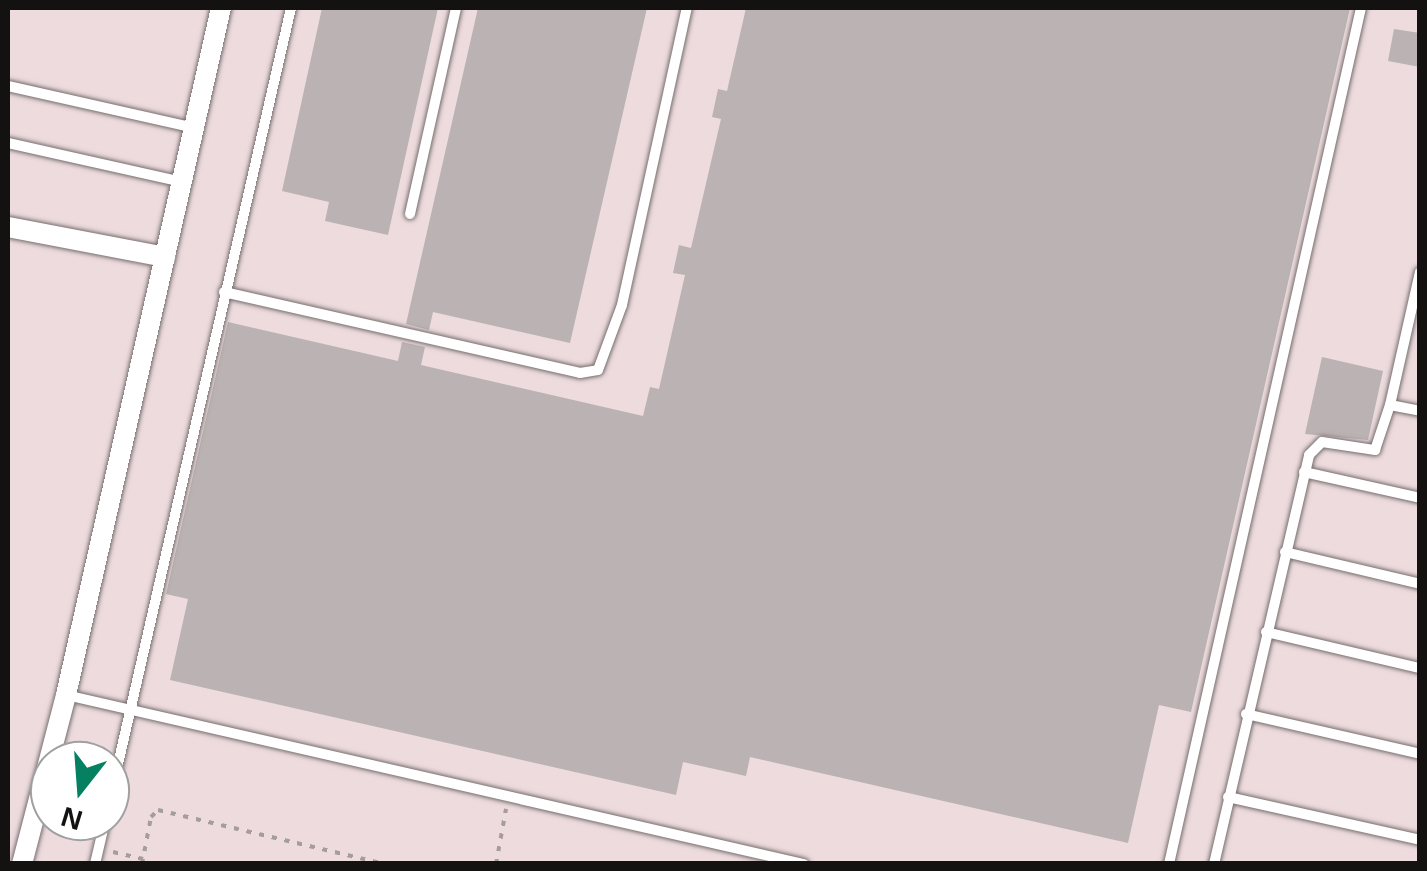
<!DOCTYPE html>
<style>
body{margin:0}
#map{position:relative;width:1427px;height:871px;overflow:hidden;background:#f5ebec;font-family:Arial,sans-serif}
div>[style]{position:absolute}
.built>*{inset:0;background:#eddbdd}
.building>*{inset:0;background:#bbb2b3}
.path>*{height:4px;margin-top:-2px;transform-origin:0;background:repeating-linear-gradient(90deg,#a49c9d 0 5px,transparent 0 13px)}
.roads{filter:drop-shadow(0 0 2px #766e6f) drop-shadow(0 0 2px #766e6f)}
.lane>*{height:10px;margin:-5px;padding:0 5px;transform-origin:5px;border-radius:5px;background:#fff}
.street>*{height:20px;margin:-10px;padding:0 10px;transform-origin:10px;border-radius:10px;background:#fff}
span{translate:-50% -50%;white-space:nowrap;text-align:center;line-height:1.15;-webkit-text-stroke:8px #fff;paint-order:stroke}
.frame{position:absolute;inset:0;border:10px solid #141111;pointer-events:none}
.north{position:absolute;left:30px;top:741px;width:100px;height:100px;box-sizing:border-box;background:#fff;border:2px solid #a1a0a0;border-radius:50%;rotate:197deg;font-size:28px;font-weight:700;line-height:40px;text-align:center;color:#141111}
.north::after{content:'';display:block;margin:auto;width:35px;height:45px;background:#058161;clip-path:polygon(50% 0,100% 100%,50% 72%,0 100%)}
</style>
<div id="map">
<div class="built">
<div style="clip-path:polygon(evenodd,8px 8px,1419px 8px,1419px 863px,8px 863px,8px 8px,50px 761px,110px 761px,110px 821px,50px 821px,50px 761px)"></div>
</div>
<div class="building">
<div style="clip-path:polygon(322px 8px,438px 8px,388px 235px,325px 221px,329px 202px,282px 191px)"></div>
<div style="clip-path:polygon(478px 8px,647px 8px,570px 343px,433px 312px,429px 330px,406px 324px)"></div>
<div style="clip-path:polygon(746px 8px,1350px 8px,1191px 712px,1159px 705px,1128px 843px,750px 757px,746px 776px,683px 762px,676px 795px,170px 680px,188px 599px,166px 594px,228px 322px,398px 361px,402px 342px,425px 347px,421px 365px,643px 416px,650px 387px,659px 389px,685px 275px,673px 273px,679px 245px,691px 248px,721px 119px,712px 117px,718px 89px,727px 91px)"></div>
<div style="clip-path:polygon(1394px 29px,1420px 33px,1420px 67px,1388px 61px)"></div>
<div style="clip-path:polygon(1322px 357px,1383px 371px,1368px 440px,1305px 434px)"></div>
</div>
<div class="path">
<div style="left:113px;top:852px;width:31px;rotate:13deg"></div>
<div style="left:142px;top:864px;width:48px;rotate:-79.2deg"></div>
<div style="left:151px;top:817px;width:10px;rotate:-45deg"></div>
<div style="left:158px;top:810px;width:232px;rotate:13.4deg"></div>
<div style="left:496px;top:864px;width:56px;rotate:-79.7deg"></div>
</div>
<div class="roads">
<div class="lane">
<div style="left:8px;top:86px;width:191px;rotate:12.7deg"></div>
<div style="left:8px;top:143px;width:178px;rotate:12.6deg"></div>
<div style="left:410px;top:214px;width:211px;rotate:-77.4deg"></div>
<div style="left:224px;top:292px;width:365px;rotate:12.8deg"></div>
<div style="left:580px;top:373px;width:18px;rotate:-9deg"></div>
<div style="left:598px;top:370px;width:69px;rotate:-69.7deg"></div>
<div style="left:622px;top:305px;width:304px;rotate:-77.7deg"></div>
<div style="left:1390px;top:405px;width:136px;rotate:-77.3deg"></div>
<div style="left:1304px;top:472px;width:119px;rotate:12.6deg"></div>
<div style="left:1285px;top:552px;width:139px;rotate:13.3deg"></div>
<div style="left:1266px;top:632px;width:158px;rotate:13.2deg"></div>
<div style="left:66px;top:695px;width:757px;rotate:12.9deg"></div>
<div style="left:1246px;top:714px;width:179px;rotate:12.9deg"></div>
<div style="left:1228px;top:797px;width:197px;rotate:12.6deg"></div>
<div style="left:110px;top:799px;width:811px;rotate:-77.11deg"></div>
<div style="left:95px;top:864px;width:44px;rotate:-76.9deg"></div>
<div style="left:1169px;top:864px;width:877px;rotate:-77.36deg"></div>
<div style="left:1214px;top:864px;width:420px;rotate:-76.9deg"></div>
<div style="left:1309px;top:455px;width:18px;rotate:-45deg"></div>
<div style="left:1322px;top:442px;width:54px;rotate:8.6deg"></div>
<div style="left:1375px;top:450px;width:47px;rotate:-71.6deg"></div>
<div style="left:1390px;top:405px;width:31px;rotate:11deg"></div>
</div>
<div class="street">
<div style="left:8px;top:227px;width:160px;rotate:10.8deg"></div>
<div style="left:22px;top:864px;width:175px;rotate:-75.4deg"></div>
<div style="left:66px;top:695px;width:704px;rotate:-77.29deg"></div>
</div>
</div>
<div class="frame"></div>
<div class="north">N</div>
</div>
